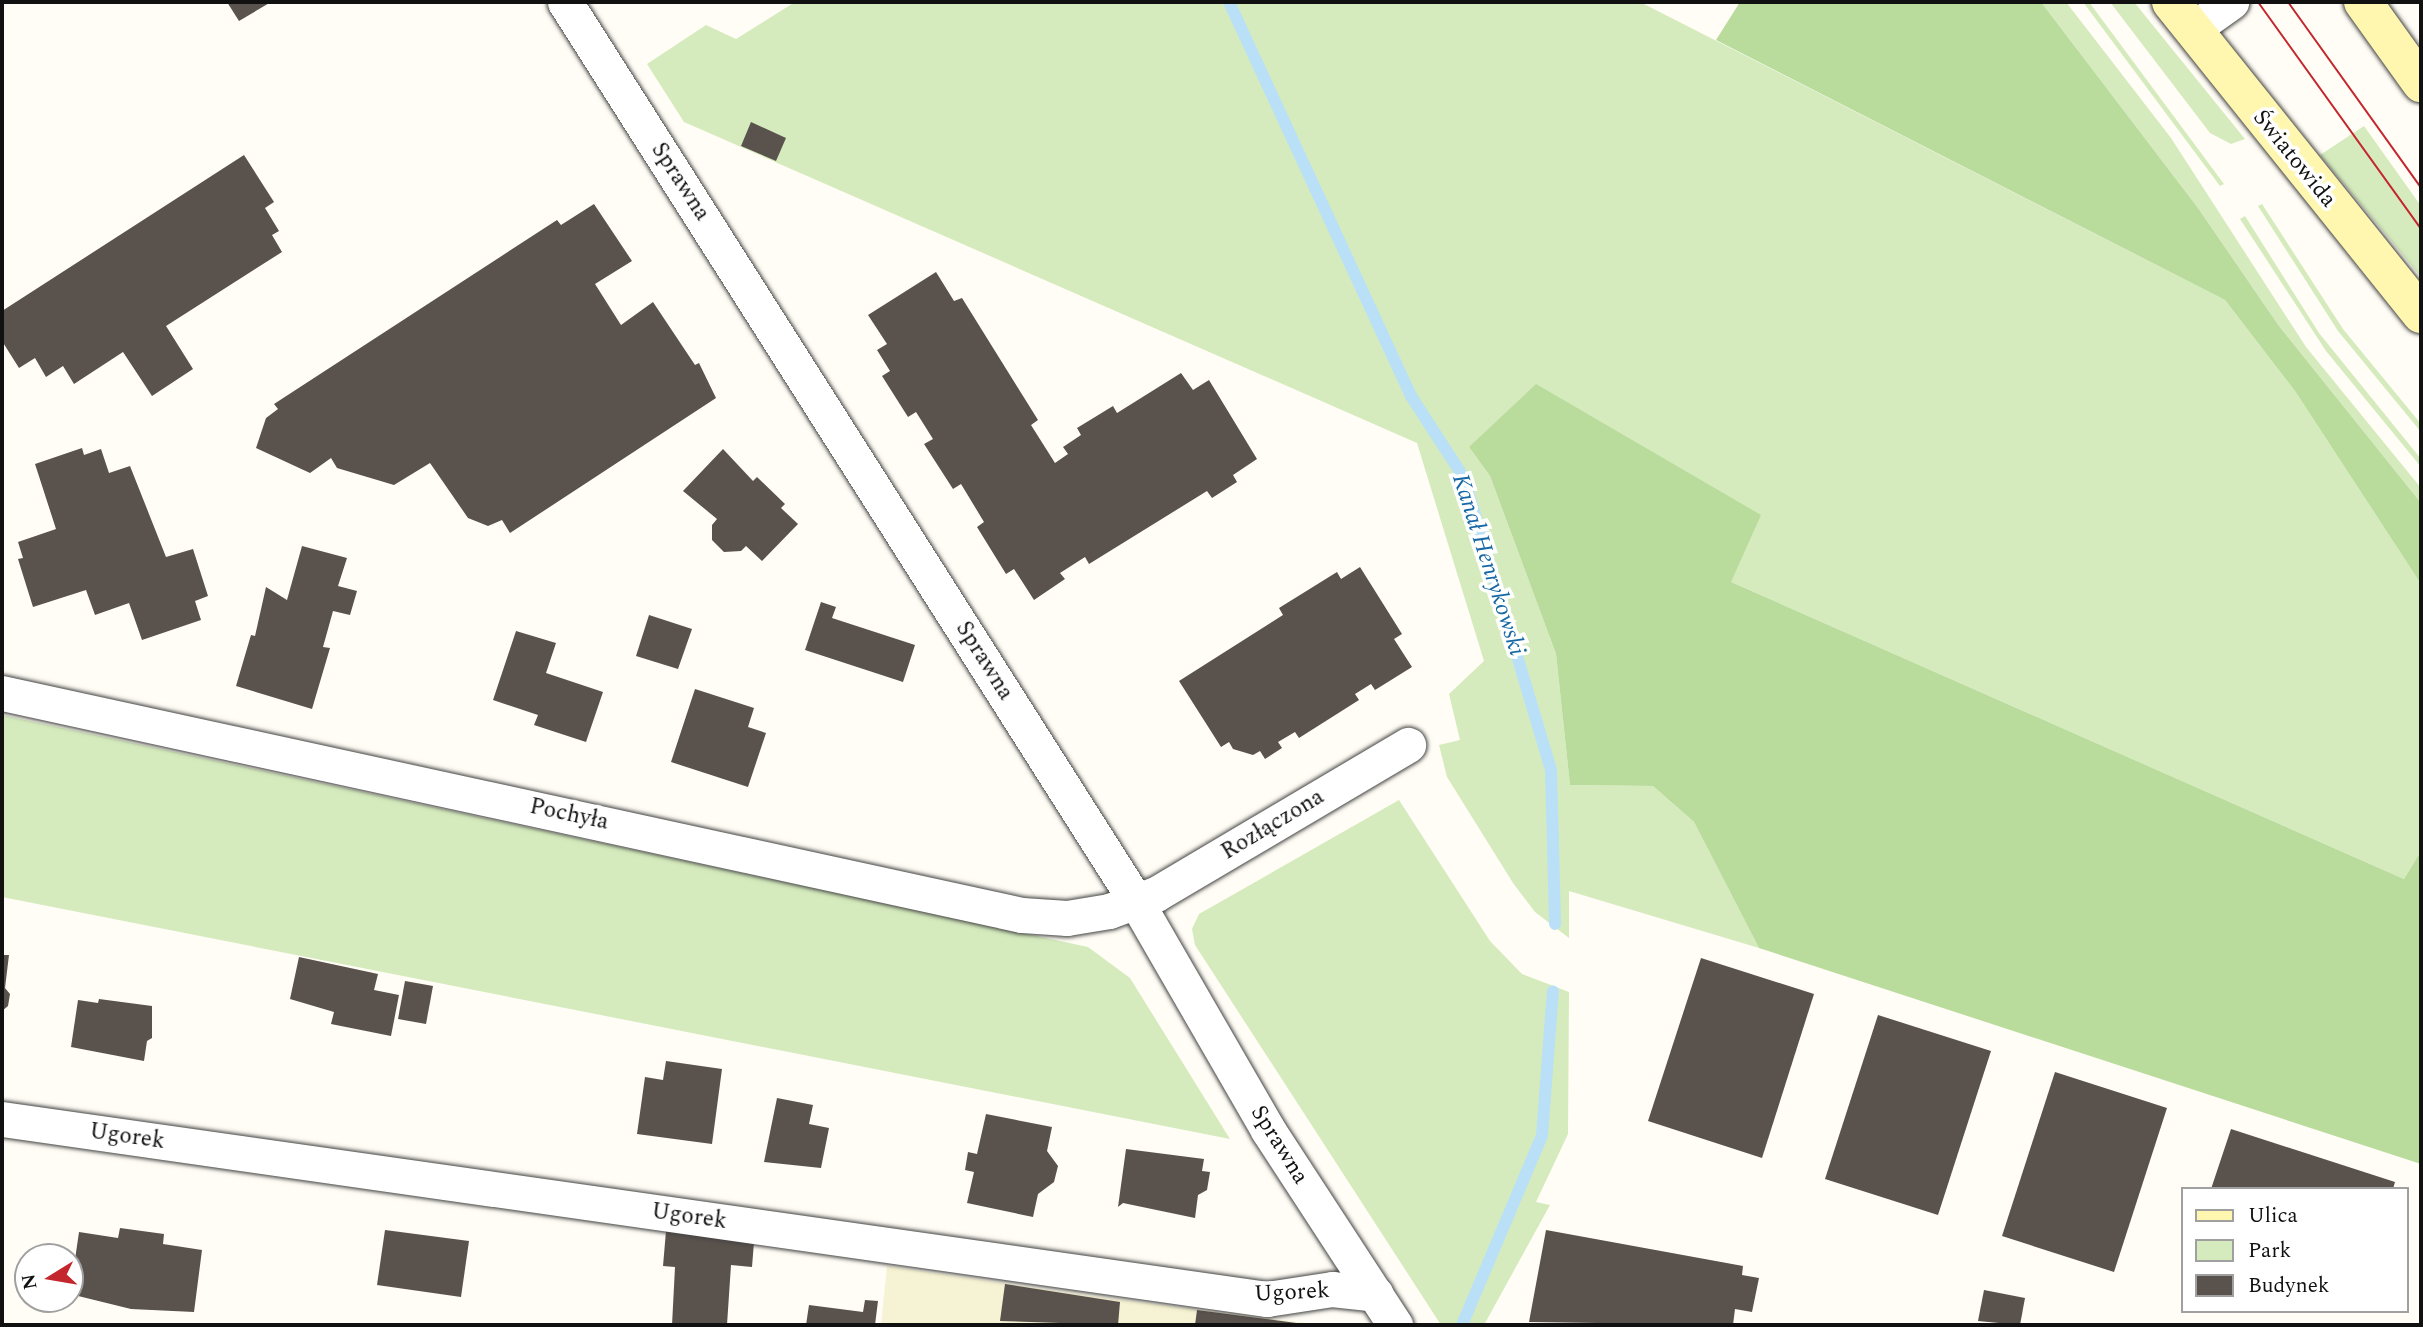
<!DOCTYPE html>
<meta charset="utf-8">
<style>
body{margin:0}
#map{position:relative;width:2423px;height:1327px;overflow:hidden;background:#fffdf5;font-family:Spectral,serif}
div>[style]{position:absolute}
.farmland>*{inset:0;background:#f6f3d4}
.green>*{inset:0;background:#d5ebbd}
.forest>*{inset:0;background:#b9dc9c}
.stream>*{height:12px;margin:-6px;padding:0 6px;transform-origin:6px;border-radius:6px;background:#b9e0f7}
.building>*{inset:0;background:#5a524d}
.roads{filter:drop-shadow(0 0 2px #444) drop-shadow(0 0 2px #444)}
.street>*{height:35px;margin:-17.5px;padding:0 17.5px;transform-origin:17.5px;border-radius:17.5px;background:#fff}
.secondary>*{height:38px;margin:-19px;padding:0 19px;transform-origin:19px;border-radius:19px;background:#fff6b0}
.tram>*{height:2px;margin:-1px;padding:0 1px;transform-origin:1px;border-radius:1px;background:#c4262e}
span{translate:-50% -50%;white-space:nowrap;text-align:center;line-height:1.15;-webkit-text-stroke:7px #fff;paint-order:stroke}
.street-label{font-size:23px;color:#111}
.water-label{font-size:24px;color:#1768a6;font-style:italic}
.frame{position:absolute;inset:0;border:4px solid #111;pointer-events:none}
.legend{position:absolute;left:2181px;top:1187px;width:228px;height:126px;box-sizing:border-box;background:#fff;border:2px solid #a0a0a0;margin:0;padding:9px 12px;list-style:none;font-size:21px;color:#111}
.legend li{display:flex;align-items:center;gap:14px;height:35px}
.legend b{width:35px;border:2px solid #a0a0a0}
.north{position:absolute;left:14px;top:1243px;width:70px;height:70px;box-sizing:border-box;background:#fff;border:2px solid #a0a0a0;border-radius:50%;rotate:259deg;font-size:19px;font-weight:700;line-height:28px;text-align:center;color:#111}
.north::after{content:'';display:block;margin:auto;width:24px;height:32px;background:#c4262e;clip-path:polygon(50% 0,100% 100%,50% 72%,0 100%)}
</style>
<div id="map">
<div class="farmland">
<div style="clip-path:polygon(887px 1266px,1092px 1296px,1322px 1325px,881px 1325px)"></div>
</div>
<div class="green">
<div style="clip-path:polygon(795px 2px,1640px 2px,2225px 300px,2295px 391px,2421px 584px,2421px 851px,2404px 879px,1731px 582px,1469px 447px,1490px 476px,1556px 654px,1570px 785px,1653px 786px,1694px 822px,1759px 948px,1569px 891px,1569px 938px,1535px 912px,1513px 883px,1447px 777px,1439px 745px,1460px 740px,1449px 694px,1484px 661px,1417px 443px,684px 122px,647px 64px,706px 25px,736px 39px)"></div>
<div style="clip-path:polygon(2041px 2px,2066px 2px,2171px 138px,2306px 347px,2421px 488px,2421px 503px,2279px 326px,2198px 208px)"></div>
<div style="clip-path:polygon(2083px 2px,2089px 2px,2224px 184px,2220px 186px)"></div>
<div style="clip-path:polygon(2110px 2px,2134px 2px,2245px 139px,2231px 144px,2210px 133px)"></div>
<div style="clip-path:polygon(2364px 126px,2421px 206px,2421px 277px,2320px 155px)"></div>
<div style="clip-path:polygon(2262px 204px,2343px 329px,2421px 424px,2421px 432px,2338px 331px,2258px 206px)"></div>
<div style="clip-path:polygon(2245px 216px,2319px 333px,2421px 459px,2421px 467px,2326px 351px,2240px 219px)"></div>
<div style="clip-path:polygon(2px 715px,1088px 947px,1130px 978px,1230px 1139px,2px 897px)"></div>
<div style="clip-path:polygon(1399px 800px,1490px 941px,1522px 974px,1569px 992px,1568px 1134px,1536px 1202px,1550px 1205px,1484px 1325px,1441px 1325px,1195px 945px,1192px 929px,1199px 914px)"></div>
</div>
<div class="forest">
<div style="clip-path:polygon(1740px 2px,2041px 2px,2198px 208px,2279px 326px,2421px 503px,2421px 584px,2295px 391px,2225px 300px,1716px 40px)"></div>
<div style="clip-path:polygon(1536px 384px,1761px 515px,1731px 582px,2404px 879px,2421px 851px,2421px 1164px,1759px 948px,1694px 822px,1653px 786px,1570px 785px,1556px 654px,1490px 476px,1469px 447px)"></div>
</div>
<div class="stream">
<div style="left:1229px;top:2px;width:434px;rotate:65.2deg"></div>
<div style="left:1411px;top:396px;width:98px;rotate:57.1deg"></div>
<div style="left:1464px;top:478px;width:305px;rotate:73.4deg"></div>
<div style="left:1551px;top:770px;width:154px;rotate:88.5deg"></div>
<div style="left:1462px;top:1325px;width:205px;rotate:-67.1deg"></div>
<div style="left:1542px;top:1136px;width:145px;rotate:-85.7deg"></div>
</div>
<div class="building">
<div style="clip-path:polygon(227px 2px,271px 2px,239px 21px)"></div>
<div style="clip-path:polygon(751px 122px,786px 138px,776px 161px,741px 146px)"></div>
<div style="clip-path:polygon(244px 155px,274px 202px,265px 208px,279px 231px,272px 235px,282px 252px,166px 326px,193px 369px,152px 396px,123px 352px,74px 384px,63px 366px,46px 377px,35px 358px,19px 368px,2px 341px,2px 311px)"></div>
<div style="clip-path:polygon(594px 204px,632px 261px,595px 284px,621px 325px,653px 302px,695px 365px,699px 363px,716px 398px,510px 533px,502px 520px,488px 526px,468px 518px,430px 463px,394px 485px,337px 468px,331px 458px,310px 473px,256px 448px,266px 418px,278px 409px,274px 404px,557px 220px,561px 225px)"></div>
<div style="clip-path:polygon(936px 272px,954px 301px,962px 298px,1038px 420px,1031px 425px,1055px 463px,1068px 454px,1063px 447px,1081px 435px,1077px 428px,1113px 406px,1117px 413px,1181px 373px,1193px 390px,1209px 380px,1257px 459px,1233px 475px,1237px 482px,1212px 498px,1207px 491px,1089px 564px,1085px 557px,1060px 573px,1065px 579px,1034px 600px,1014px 569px,1006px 574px,977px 527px,984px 522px,961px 484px,953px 489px,924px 444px,933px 439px,916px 412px,908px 417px,882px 376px,890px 371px,877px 350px,887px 344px,868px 315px)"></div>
<div style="clip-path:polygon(82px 448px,84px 455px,101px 449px,109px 473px,130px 466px,166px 557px,193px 549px,208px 596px,195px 601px,201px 620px,142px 640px,129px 603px,95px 615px,86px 590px,33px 607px,18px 559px,23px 558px,18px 542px,56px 529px,35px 464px)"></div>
<div style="clip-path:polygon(723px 449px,753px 481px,757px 477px,785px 504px,781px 508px,798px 524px,762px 561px,746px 546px,741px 551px,724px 552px,712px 540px,712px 525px,717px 519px,683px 491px)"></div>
<div style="clip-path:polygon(302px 546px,347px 558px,338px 586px,357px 591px,350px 615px,333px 611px,323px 647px,330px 648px,312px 709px,236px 686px,251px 635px,255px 636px,266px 587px,287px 600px)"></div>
<div style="clip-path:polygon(1360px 567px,1402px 634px,1394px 639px,1412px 667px,1375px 690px,1371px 684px,1355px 694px,1359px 700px,1299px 738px,1295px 732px,1278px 742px,1282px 748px,1265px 759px,1260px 751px,1253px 755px,1233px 749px,1229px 742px,1221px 747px,1179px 681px,1283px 615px,1279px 608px,1337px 572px,1341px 579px)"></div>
<div style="clip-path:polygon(821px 602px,836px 607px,832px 618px,915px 645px,903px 682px,805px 650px)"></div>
<div style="clip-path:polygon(649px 615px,692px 629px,678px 669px,636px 656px)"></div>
<div style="clip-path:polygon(516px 631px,556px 643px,546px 673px,603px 692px,586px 742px,534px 725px,538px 715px,493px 700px)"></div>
<div style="clip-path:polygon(695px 689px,754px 708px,748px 727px,766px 733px,748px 787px,671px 762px)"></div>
<div style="clip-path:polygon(2px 955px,9px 955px,5px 988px,10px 994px,8px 1006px,2px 1011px)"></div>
<div style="clip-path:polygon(299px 957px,378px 974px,374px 990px,399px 995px,391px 1036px,331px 1024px,334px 1012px,290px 999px)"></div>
<div style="clip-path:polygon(1701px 958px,1814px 994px,1762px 1158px,1648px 1121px)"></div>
<div style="clip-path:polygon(405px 981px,433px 986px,426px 1024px,398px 1019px)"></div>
<div style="clip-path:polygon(99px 999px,152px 1006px,152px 1038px,147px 1041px,144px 1061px,71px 1047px,78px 1000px,98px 1003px)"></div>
<div style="clip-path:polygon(1878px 1015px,1991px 1051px,1938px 1215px,1825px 1179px)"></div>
<div style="clip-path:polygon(666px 1061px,722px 1069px,712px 1144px,637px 1134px,645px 1077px,663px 1080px)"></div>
<div style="clip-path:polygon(2055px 1072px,2167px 1108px,2114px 1272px,2002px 1236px)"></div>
<div style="clip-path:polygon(777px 1098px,813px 1105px,809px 1124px,829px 1128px,821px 1168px,764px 1162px)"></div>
<div style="clip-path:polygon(986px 1114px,1052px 1127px,1047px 1151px,1058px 1166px,1054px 1182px,1038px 1194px,1033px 1217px,967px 1203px,974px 1172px,965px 1170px,968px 1152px,977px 1154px)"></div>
<div style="clip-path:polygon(2231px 1129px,2395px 1182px,2393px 1189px,2211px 1189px)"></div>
<div style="clip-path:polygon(1126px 1149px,1204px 1159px,1202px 1171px,1210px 1172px,1207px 1190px,1198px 1195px,1195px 1218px,1123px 1203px,1118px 1207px)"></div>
<div style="clip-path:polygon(120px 1228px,164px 1234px,163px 1244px,202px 1250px,194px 1312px,131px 1309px,70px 1294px,79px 1232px,118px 1238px)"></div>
<div style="clip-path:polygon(385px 1230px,469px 1241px,461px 1297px,377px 1285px)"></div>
<div style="clip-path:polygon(1546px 1230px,1743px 1266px,1742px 1275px,1759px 1278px,1752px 1312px,1735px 1309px,1733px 1325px,1529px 1322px)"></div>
<div style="clip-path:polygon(666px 1231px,754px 1242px,752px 1267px,731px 1265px,727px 1325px,672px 1325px,675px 1267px,663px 1266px)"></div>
<div style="clip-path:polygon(1005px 1284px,1120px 1302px,1118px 1325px,1000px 1321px)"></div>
<div style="clip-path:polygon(1984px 1290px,2025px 1298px,2020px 1325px,1978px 1321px)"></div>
<div style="clip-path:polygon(865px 1300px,878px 1301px,875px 1325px,806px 1325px,809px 1305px,863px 1312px)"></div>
<div style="clip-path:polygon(1197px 1310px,1304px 1324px,1303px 1325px,1195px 1325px)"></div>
</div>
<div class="roads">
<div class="street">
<div style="left:565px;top:2px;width:1067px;rotate:57.59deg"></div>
<div style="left:1137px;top:903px;width:262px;rotate:60deg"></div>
<div style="left:1268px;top:1130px;width:233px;rotate:56.9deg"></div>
<div style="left:2193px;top:29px;width:47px;rotate:-35.4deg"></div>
<div style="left:2px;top:693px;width:1044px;rotate:12.28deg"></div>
<div style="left:1022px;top:915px;width:45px;rotate:3.8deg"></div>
<div style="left:1067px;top:918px;width:43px;rotate:-9.5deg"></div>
<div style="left:1109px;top:911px;width:50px;rotate:-19.9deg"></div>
<div style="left:1156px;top:894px;width:293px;rotate:-30.6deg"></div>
<div style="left:2px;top:1119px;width:1278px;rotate:8.1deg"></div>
<div style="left:1267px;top:1299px;width:66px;rotate:-8.7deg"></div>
<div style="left:1332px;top:1289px;width:44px;rotate:6.5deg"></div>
</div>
<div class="secondary">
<div style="left:2171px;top:2px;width:400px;rotate:51.3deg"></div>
<div style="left:2363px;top:2px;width:100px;rotate:54.4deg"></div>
</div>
</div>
<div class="tram">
<div style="left:2258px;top:2px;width:279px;rotate:54.3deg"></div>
<div style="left:2288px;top:2px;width:229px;rotate:54.4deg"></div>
</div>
<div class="street-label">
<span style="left:2294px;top:159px;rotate:51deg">Światowida</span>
<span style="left:680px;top:182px;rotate:57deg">Sprawna</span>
<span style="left:984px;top:661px;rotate:58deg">Sprawna</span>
<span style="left:569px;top:815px;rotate:12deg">Pochyła</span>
<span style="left:1273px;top:825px;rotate:-31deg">Rozłączona</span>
<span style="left:127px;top:1137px;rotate:8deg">Ugorek</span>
<span style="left:1279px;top:1145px;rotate:58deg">Sprawna</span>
<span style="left:689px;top:1217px;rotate:8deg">Ugorek</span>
<span style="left:1292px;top:1293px;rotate:-3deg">Ugorek</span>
</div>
<div class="water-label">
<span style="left:1488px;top:565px;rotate:72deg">Kanał Henrykowski</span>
</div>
<div class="frame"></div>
<ul class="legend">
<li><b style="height:9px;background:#fff6b0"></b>Ulica</li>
<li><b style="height:19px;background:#d5ebbd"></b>Park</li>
<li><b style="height:19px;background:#5a524d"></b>Budynek</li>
</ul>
<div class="north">N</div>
</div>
